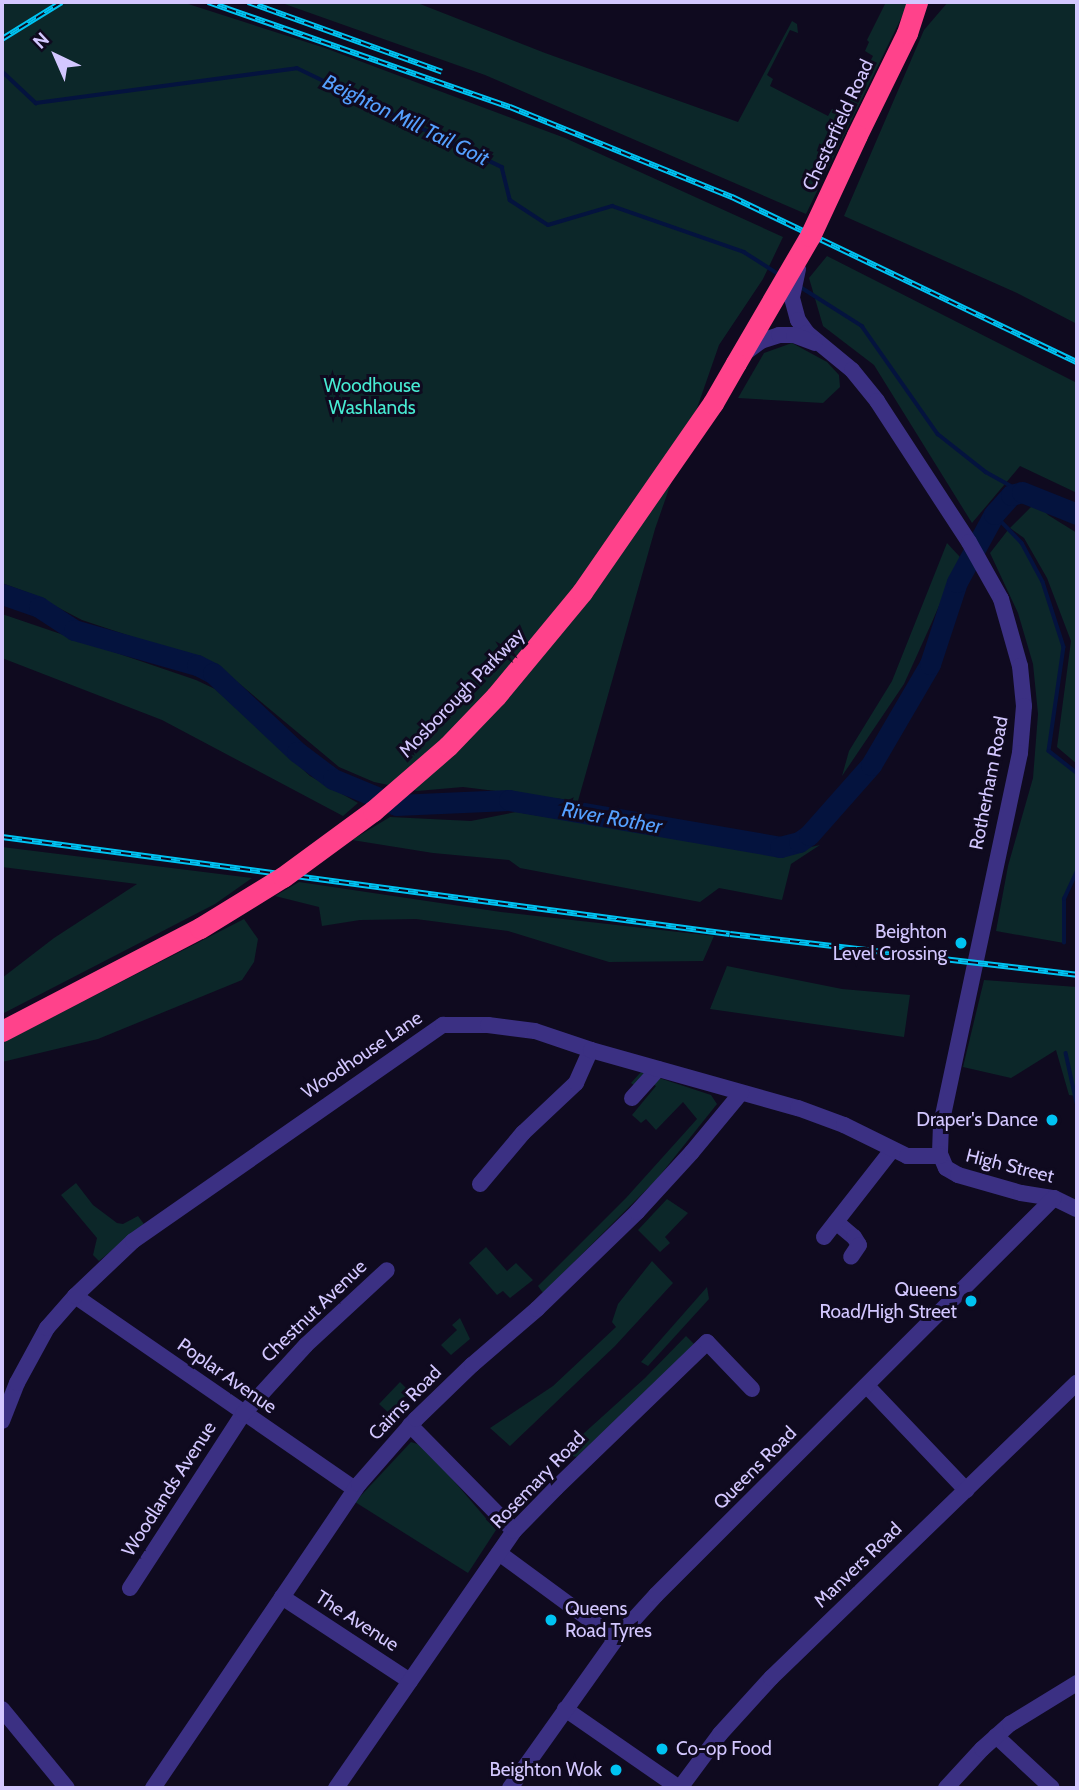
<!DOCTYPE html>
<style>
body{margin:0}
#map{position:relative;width:1079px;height:1790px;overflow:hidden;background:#0f0a1f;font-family:Cabin,sans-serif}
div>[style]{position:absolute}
.green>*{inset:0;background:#0c2729}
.stream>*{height:3.5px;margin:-1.75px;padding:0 1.75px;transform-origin:1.75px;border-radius:1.75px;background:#04133e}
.river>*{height:21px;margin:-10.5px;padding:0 10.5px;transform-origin:10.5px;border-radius:10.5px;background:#04133e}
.minor>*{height:16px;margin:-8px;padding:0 8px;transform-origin:8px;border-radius:8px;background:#3b3083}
.highway>*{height:21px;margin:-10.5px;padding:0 10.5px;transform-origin:10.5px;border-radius:10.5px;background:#ff428b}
.rail>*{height:6px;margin-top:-3px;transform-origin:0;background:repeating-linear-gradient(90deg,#0f0a1f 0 10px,#00c3f2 0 20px);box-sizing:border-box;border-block:2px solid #00c3f2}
.highway-bridge>*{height:21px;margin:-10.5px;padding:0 10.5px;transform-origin:10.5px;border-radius:10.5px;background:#ff428b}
.dots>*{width:19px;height:19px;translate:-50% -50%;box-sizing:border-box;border:4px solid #0f0a1f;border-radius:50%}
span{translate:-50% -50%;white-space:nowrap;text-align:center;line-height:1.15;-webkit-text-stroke:6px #0f0a1f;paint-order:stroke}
.street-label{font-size:19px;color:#d3c7ff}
.park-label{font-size:19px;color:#47ebd2}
.poi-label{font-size:19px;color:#d3c7ff}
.right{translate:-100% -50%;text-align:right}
.left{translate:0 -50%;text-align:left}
.water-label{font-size:21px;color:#55a0ff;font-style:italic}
.frame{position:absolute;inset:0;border:4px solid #d3c7ff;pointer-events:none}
.north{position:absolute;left:21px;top:21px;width:70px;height:70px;-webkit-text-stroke:5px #0f0a1f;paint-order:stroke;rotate:316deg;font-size:19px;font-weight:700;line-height:28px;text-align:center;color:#d3c7ff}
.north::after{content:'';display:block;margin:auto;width:24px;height:32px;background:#d3c7ff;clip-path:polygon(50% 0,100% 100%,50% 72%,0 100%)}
</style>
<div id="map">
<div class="green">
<div style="clip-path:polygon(2px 2px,182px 2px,325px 48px,565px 138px,783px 237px,763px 279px,719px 345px,655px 529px,578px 801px,463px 787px,417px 791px,374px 782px,339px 767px,217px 665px,82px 620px,32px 594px,2px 583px)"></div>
<div style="clip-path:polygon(279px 2px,415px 2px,545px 53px,738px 122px,792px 21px,797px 24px,798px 33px,790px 30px,767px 75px,773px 79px,770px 86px,828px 116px,832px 109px,843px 114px,873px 56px,865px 51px,869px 42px,867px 40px,886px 2px,909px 2px,806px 214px,485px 75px)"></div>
<div style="clip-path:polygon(948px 2px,1077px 2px,1077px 324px,1017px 293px,844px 216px,924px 30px)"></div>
<div style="clip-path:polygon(827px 256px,1077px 383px,1077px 493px,1020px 466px,972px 523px,874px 365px,823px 326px,809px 278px)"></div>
<div style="clip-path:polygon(792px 343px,827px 362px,839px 375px,840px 387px,823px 403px,738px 398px,764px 353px)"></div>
<div style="clip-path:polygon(1036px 502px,1048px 515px,1077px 533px,1077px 764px,1057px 747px,1071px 641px,1047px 578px,1024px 538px,1010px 528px)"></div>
<div style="clip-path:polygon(1008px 530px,1022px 543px,1043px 582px,1064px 647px,1049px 751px,1077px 773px,1077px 871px,1064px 899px,1064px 943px,996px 931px,1008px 866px,1033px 778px,1038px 714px,1033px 664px,1018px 613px,990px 553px)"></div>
<div style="clip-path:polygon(947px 543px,960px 557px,932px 622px,904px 684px,842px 776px,849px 751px,892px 681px)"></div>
<div style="clip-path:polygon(2px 614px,196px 680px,215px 689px,310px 776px,358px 803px,343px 816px,162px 720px,2px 658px)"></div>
<div style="clip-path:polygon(516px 812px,776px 855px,820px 845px,791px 864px,782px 900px,719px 888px,700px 902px,520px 868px,509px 860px,433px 853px,352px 840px,390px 817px,471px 821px)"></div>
<div style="clip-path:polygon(2px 847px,252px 878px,215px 904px,2px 1014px,2px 978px,54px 938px,137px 884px,2px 867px)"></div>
<div style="clip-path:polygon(299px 882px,501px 912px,714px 936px,703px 961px,609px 962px,508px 931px,416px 919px,360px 920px,322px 926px,319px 907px,275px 896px)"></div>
<div style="clip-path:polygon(244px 919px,258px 939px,254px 962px,242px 980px,98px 1039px,2px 1062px,2px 1043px)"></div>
<div style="clip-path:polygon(727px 966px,842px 989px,910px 995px,904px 1037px,710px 1009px)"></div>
<div style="clip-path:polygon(984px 980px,1077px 987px,1077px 1096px,1069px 1095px,1056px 1050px,1011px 1078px,963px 1067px)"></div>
<div style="clip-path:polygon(641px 1072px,711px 1095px,717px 1104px,657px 1179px,543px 1293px,538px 1286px,626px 1198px,697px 1119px,683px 1102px,656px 1130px,646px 1119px,641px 1123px,632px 1115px,656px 1086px,649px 1082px,642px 1091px,631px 1083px)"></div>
<div style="clip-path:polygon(76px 1183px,93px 1205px,117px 1223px,123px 1224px,138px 1216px,144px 1224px,99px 1261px,93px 1255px,97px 1238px,61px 1195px)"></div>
<div style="clip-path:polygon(667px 1199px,688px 1213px,665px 1237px,670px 1243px,660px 1252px,638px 1230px)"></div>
<div style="clip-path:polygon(486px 1247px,507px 1271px,516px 1263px,533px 1280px,510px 1298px,503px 1291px,497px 1295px,469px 1263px)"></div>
<div style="clip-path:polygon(652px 1261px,673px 1283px,615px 1346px,510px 1446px,490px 1428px,553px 1386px,616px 1327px,612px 1322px,618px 1304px)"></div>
<div style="clip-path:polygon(707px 1287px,709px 1299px,648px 1366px,641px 1362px)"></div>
<div style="clip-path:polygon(460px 1318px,470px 1339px,451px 1355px,441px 1345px,457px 1330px,452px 1325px)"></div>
<div style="clip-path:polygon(686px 1336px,694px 1344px,577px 1457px,561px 1454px,645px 1378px)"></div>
<div style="clip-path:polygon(400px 1382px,410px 1392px,390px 1414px,379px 1404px)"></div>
<div style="clip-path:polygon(411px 1442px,424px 1446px,496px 1530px,468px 1573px,355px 1502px)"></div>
</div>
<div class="stream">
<div style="left:2px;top:71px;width:47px;rotate:43.3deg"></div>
<div style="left:36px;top:103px;width:263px;rotate:-7.6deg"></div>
<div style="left:297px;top:68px;width:228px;rotate:25.8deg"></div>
<div style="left:502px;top:167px;width:34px;rotate:76deg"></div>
<div style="left:510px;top:200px;width:45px;rotate:33.3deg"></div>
<div style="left:548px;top:225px;width:67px;rotate:-16.5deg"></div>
<div style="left:612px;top:206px;width:140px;rotate:19.2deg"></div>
<div style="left:744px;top:252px;width:43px;rotate:32.6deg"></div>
<div style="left:799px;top:286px;width:75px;rotate:32.4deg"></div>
<div style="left:862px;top:326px;width:132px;rotate:54.9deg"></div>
<div style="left:938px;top:434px;width:61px;rotate:38.4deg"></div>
<div style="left:986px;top:472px;width:41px;rotate:29.1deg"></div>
<div style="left:994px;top:514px;width:40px;rotate:46deg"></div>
<div style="left:1022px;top:543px;width:44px;rotate:61.7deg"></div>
<div style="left:1043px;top:582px;width:68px;rotate:72.1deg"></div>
<div style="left:1064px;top:647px;width:105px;rotate:98.2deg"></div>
<div style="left:1049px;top:751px;width:36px;rotate:38deg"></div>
<div style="left:1064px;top:943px;width:44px;rotate:-90deg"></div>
<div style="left:1064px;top:899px;width:31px;rotate:-65deg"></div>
<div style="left:1066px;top:1053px;width:51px;rotate:77.6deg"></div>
</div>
<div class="river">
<div style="left:2px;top:594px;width:39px;rotate:19deg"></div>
<div style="left:39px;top:607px;width:42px;rotate:33.3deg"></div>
<div style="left:74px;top:630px;width:128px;rotate:15.9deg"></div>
<div style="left:197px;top:665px;width:18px;rotate:27deg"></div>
<div style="left:213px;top:673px;width:115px;rotate:43.2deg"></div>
<div style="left:297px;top:752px;width:45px;rotate:36.9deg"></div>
<div style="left:333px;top:779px;width:68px;rotate:22.4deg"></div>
<div style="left:396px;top:805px;width:113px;rotate:-2.5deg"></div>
<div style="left:509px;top:800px;width:275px;rotate:9.8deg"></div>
<div style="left:780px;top:847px;width:20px;rotate:-15deg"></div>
<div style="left:799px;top:842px;width:12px;rotate:-35deg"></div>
<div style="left:809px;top:835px;width:94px;rotate:-48.5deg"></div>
<div style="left:871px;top:765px;width:117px;rotate:-59.7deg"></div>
<div style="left:930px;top:664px;width:86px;rotate:-71.8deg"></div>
<div style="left:957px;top:582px;width:77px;rotate:-61.4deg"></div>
<div style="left:994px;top:514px;width:25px;rotate:-48deg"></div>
<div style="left:1011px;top:495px;width:11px;rotate:-15deg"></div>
<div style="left:1022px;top:492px;width:59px;rotate:21.8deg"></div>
</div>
<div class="minor">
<div style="left:798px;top:269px;width:30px;rotate:102deg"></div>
<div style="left:792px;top:298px;width:23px;rotate:75deg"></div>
<div style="left:798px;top:320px;width:16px;rotate:55deg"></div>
<div style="left:807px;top:333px;width:58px;rotate:39.4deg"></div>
<div style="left:852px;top:370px;width:40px;rotate:51deg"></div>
<div style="left:877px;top:401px;width:168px;rotate:56.9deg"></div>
<div style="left:969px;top:542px;width:65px;rotate:60.7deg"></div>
<div style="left:1001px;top:599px;width:70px;rotate:74.2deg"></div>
<div style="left:1020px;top:666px;width:40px;rotate:84.3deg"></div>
<div style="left:1024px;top:706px;width:47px;rotate:94.9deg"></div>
<div style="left:1020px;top:753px;width:379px;rotate:102deg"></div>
<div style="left:941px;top:1124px;width:30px;rotate:92deg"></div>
<div style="left:940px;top:1154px;width:15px;rotate:67deg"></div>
<div style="left:946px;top:1168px;width:14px;rotate:30deg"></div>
<div style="left:958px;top:1175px;width:66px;rotate:15.9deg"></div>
<div style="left:1021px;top:1193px;width:33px;rotate:9deg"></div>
<div style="left:1054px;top:1198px;width:25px;rotate:26deg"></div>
<div style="left:746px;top:352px;width:19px;rotate:-36deg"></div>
<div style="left:761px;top:341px;width:19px;rotate:-18deg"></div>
<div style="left:779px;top:335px;width:15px"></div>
<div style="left:794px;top:335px;width:22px;rotate:21deg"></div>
<div style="left:632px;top:1098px;width:39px;rotate:-48deg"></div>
<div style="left:480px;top:1184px;width:67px;rotate:-49.9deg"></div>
<div style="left:523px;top:1133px;width:73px;rotate:-43.3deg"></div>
<div style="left:576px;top:1083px;width:36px;rotate:-66deg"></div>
<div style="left:836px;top:1222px;width:23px;rotate:40deg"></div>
<div style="left:854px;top:1237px;width:9px;rotate:58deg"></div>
<div style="left:859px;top:1245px;width:14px;rotate:124deg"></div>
<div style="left:824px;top:1237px;width:110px;rotate:-52deg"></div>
<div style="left:75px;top:1296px;width:340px;rotate:34.6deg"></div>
<div style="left:867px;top:1386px;width:144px;rotate:46.4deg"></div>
<div style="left:2px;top:1421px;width:41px;rotate:-68.5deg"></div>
<div style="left:17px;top:1383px;width:63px;rotate:-61.4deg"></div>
<div style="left:47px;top:1328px;width:43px;rotate:-48.8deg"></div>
<div style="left:75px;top:1296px;width:80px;rotate:-43.5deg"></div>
<div style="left:133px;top:1241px;width:378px;rotate:-34.9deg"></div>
<div style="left:443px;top:1025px;width:45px"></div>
<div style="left:488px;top:1025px;width:47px;rotate:7.3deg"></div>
<div style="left:535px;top:1031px;width:59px;rotate:18.7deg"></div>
<div style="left:591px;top:1050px;width:215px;rotate:15.7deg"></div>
<div style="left:798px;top:1108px;width:49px;rotate:20.3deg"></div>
<div style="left:844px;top:1125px;width:70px;rotate:26.2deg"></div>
<div style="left:907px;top:1156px;width:33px"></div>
<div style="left:410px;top:1425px;width:148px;rotate:45.5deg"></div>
<div style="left:499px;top:1553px;width:145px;rotate:36.3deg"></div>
<div style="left:130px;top:1588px;width:207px;rotate:-57deg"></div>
<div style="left:243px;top:1414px;width:93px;rotate:-47.6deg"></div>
<div style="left:306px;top:1345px;width:110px;rotate:-42.8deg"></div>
<div style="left:282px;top:1597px;width:153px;rotate:33.3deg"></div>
<div style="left:2px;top:1709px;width:102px;rotate:50.6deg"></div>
<div style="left:565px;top:1709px;width:139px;rotate:34.7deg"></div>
<div style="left:996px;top:1736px;width:76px;rotate:42.9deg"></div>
<div style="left:153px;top:1788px;width:367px;rotate:-55.9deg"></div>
<div style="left:359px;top:1484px;width:86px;rotate:-48.8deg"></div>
<div style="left:416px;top:1419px;width:78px;rotate:-44deg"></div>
<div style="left:472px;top:1365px;width:86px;rotate:-40.7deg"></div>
<div style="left:537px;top:1309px;width:139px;rotate:-44.1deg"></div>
<div style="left:637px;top:1212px;width:81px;rotate:-47.5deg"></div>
<div style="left:692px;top:1152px;width:77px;rotate:-50.3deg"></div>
<div style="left:336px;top:1788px;width:313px;rotate:-55.3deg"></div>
<div style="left:514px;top:1531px;width:60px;rotate:-45.7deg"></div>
<div style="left:556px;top:1488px;width:210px;rotate:-44deg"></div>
<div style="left:707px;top:1342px;width:65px;rotate:46.2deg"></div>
<div style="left:510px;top:1788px;width:183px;rotate:-54.6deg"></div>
<div style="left:616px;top:1639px;width:59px;rotate:-47.7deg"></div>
<div style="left:656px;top:1595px;width:562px;rotate:-44.93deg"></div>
<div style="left:680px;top:1788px;width:67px;rotate:-53.5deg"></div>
<div style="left:720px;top:1734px;width:76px;rotate:-47.7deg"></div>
<div style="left:771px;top:1678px;width:425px;rotate:-44deg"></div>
<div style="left:946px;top:1788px;width:53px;rotate:-47.3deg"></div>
<div style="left:982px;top:1749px;width:38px;rotate:-42deg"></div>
<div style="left:1010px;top:1724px;width:79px;rotate:-31.5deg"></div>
</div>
<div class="highway">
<div style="left:857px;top:135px;width:114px;rotate:-63.9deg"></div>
<div style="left:907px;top:33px;width:33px;rotate:-72deg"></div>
<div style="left:736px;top:363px;width:147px;rotate:-59.8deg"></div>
<div style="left:2px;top:1031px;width:223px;rotate:-27.5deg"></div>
</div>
<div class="rail">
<div style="left:208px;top:2px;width:320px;rotate:19.2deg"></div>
<div style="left:510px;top:107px;width:240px;rotate:22.1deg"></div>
<div style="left:732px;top:197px;width:382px;rotate:25.6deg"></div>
<div style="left:248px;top:2px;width:206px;rotate:19.8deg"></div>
<div style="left:2px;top:39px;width:70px;rotate:-31.7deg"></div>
<div style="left:2px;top:837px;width:734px;rotate:7.59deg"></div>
<div style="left:730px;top:934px;width:349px;rotate:6.7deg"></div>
</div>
<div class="highway-bridge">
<div style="left:810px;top:236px;width:111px;rotate:-65deg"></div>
<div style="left:200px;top:928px;width:97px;rotate:-31.6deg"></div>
<div style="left:283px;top:877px;width:112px;rotate:-36.3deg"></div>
<div style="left:373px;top:811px;width:99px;rotate:-40.9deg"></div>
<div style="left:448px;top:746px;width:69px;rotate:-46.2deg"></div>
<div style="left:496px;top:696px;width:135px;rotate:-50.4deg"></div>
<div style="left:582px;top:592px;width:230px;rotate:-55.3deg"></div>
<div style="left:713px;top:403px;width:46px;rotate:-60.1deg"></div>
</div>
<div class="dots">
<div style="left:961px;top:943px;background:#00c3f2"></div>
<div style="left:1052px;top:1120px;background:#00c3f2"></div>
<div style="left:971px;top:1301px;background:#00c3f2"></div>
<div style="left:551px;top:1620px;background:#00c3f2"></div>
<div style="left:662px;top:1749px;background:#00c3f2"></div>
<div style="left:616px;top:1770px;background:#00c3f2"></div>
</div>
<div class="street-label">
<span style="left:838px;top:125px;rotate:-65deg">Chesterfield Road</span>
<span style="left:462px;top:693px;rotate:-46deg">Mosborough Parkway</span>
<span style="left:989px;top:783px;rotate:-79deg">Rotherham Road</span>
<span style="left:362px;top:1055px;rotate:-34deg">Woodhouse Lane</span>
<span style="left:1010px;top:1166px;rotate:14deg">High Street</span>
<span style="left:314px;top:1311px;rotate:-44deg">Chestnut Avenue</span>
<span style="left:227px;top:1376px;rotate:35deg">Poplar Avenue</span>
<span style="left:405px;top:1403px;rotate:-46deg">Cairns Road</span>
<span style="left:755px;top:1468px;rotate:-45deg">Queens Road</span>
<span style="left:538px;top:1480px;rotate:-46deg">Rosemary Road</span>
<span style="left:169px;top:1489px;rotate:-57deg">Woodlands Avenue</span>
<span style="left:858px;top:1565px;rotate:-44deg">Manvers Road</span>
<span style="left:357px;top:1621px;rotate:33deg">The Avenue</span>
</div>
<div class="park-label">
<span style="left:372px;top:397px">Woodhouse<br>Washlands</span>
</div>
<div class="poi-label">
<span class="right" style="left:947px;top:943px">Beighton<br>Level Crossing</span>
<span class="right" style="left:1038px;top:1120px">Draper's Dance</span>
<span class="right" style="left:957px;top:1301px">Queens<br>Road/High Street</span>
<span class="left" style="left:565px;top:1620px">Queens<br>Road Tyres</span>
<span class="left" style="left:676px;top:1749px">Co-op Food</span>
<span class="right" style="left:602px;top:1770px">Beighton Wok</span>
</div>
<div class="water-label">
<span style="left:406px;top:120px;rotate:26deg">Beighton Mill Tail Goit</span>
<span style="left:612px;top:818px;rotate:10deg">River Rother</span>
</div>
<div class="frame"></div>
<div class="north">N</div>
</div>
